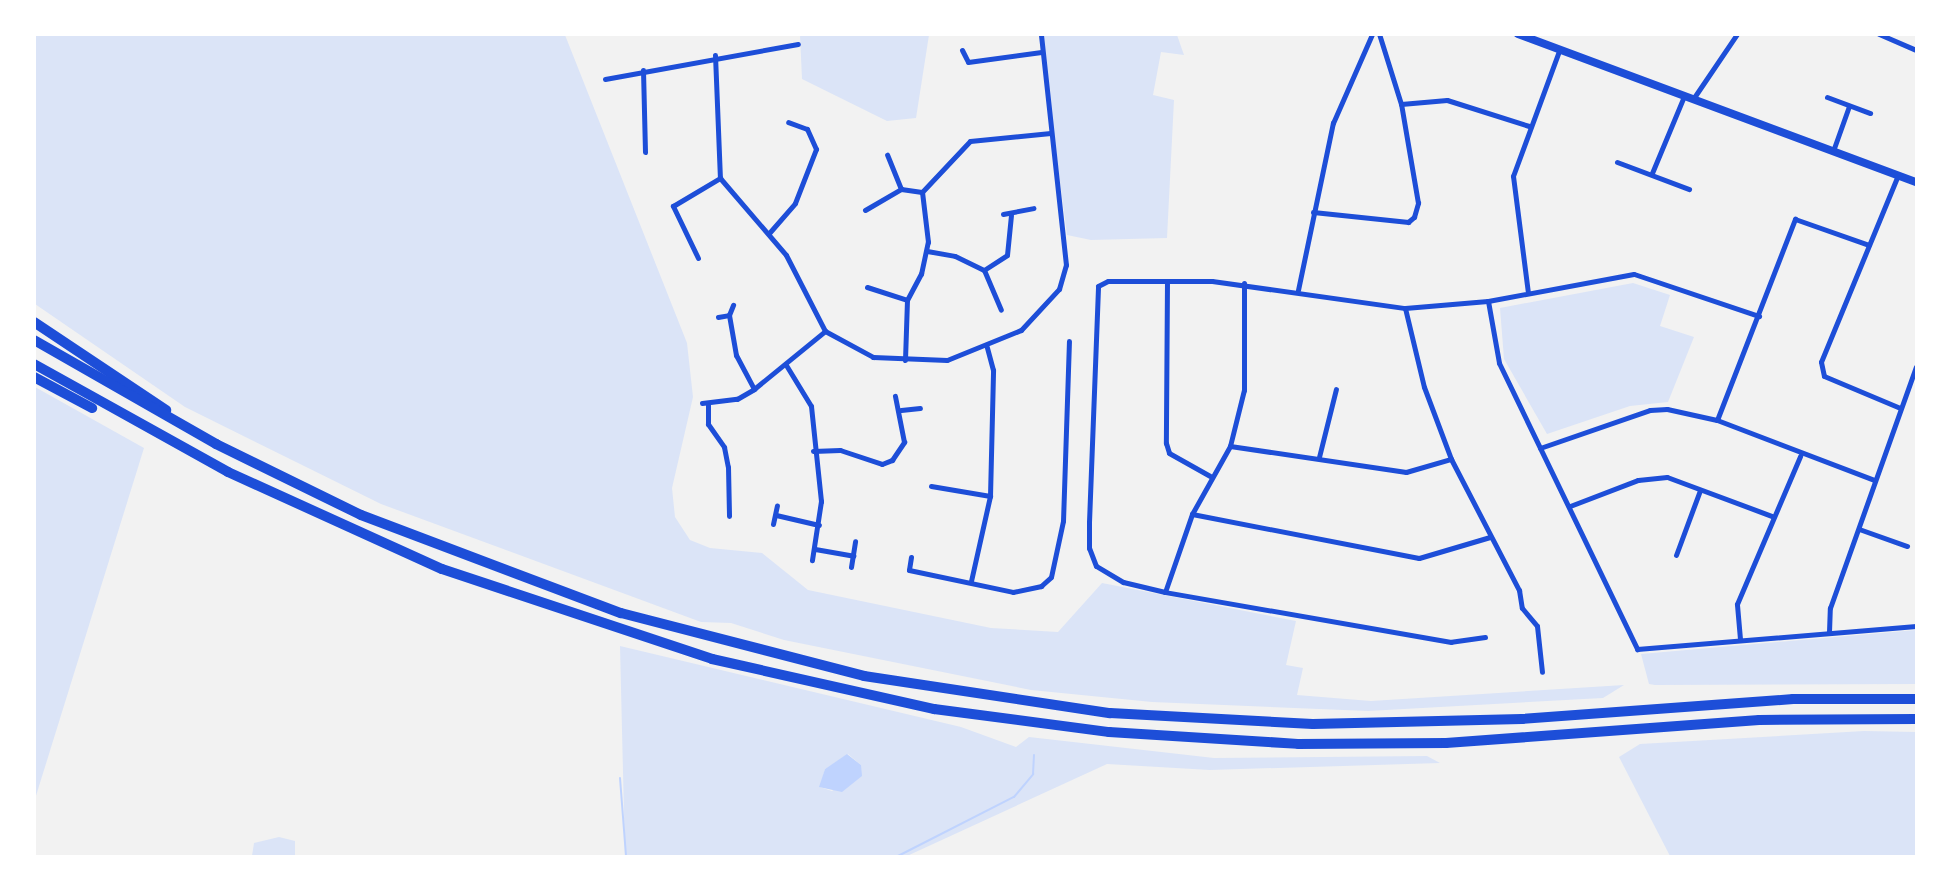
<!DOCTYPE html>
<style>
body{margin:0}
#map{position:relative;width:1951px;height:891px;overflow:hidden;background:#f2f2f2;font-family:Overpass,sans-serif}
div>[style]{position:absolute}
.green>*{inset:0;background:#dbe4f7}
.water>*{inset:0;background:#bfd3fe}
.stream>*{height:2px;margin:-1px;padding:0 1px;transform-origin:1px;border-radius:1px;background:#bfd3fe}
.minor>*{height:5px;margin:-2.5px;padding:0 2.5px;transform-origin:2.5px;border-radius:2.5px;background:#1d4ed8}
.primary>*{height:8px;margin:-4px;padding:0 4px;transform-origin:4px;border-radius:4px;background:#1d4ed8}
.motorway>*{height:10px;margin:-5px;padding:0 5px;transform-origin:5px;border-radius:5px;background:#1d4ed8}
span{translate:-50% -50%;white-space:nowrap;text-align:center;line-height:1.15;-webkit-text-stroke:4.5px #fff;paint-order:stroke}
.frame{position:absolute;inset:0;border:36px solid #fff;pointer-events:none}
</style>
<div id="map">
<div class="green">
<div style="clip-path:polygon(34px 35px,565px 35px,687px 343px,693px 397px,672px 488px,675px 517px,690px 540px,710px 548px,762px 553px,808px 590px,991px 628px,1058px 632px,1102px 583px,1296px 621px,1286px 665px,1303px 668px,1297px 695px,1371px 701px,1624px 685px,1603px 698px,1368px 711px,1152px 702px,1031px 690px,784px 640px,731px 623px,701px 622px,381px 504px,185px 407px,35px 304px)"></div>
<div style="clip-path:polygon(800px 35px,929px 35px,916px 118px,887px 121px,802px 79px)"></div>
<div style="clip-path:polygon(1041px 35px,1177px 35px,1184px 55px,1161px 52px,1153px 95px,1174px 100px,1167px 238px,1091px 240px,1067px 235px)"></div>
<div style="clip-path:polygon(1633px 283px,1670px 295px,1660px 326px,1694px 337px,1668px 402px,1630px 406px,1547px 434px,1504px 359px,1500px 308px)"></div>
<div style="clip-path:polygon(35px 387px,144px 448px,35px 799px)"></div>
<div style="clip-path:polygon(1916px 630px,1916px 684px,1655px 685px,1649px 684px,1641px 654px)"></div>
<div style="clip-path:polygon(evenodd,620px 646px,961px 727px,1016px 747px,1029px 737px,1214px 758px,1427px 756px,1440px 763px,1210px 770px,1107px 764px,907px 856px,625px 856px,620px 646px,848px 754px,861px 765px,832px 791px,820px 787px,825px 769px,848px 754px)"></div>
<div style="clip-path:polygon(1864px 731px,1916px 732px,1916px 856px,1670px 856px,1619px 757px,1640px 744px)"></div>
<div style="clip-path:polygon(279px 837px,295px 841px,295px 856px,252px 856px,254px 843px)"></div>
</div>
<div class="water">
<div style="clip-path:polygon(847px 754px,861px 765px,862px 776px,842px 792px,819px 787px,825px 769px)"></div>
</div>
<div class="stream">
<div style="left:620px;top:778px;width:78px;rotate:85.6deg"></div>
<div style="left:898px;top:856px;width:130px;rotate:-27deg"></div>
<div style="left:1014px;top:797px;width:30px;rotate:-50deg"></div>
<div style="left:1033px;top:774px;width:19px;rotate:-87deg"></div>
</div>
<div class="minor">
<div style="left:1879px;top:34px;width:40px;rotate:23.4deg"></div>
<div style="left:962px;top:50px;width:13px;rotate:63deg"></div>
<div style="left:968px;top:62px;width:74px;rotate:-7.8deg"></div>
<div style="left:715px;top:55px;width:123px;rotate:87.7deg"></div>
<div style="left:720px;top:178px;width:101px;rotate:49.4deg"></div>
<div style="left:786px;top:255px;width:85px;rotate:62.8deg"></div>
<div style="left:825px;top:331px;width:55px;rotate:28.4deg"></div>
<div style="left:873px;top:357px;width:74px;rotate:2.3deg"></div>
<div style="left:947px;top:360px;width:80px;rotate:-22.1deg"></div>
<div style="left:1021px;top:330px;width:56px;rotate:-47.2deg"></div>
<div style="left:1059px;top:289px;width:25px;rotate:-74deg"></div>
<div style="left:1066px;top:265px;width:232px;rotate:-96.2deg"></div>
<div style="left:643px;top:70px;width:82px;rotate:88.6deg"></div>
<div style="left:605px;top:79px;width:196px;rotate:-10.3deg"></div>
<div style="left:1827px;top:97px;width:46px;rotate:20.4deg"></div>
<div style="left:1693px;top:99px;width:78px;rotate:-55.9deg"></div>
<div style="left:1401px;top:104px;width:46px;rotate:-5deg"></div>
<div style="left:1447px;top:100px;width:86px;rotate:17.6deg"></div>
<div style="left:1833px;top:151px;width:48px;rotate:-70.4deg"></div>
<div style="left:1617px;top:162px;width:77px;rotate:20.6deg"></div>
<div style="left:1652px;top:173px;width:83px;rotate:-67.4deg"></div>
<div style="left:1898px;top:175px;width:202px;rotate:112.4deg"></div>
<div style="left:1821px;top:362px;width:14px;rotate:78deg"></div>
<div style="left:1824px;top:376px;width:82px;rotate:22.8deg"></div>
<div style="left:901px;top:189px;width:21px;rotate:8deg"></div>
<div style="left:865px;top:210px;width:42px;rotate:-30.3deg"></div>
<div style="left:901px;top:189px;width:37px;rotate:-112deg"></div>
<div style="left:1313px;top:212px;width:96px;rotate:6deg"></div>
<div style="left:1408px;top:222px;width:8px;rotate:-40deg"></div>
<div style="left:1414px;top:217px;width:15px;rotate:-74deg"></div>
<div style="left:1418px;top:203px;width:100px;rotate:-99.7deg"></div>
<div style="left:1401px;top:104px;width:73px;rotate:-107.4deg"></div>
<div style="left:1003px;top:214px;width:31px;rotate:-11deg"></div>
<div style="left:770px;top:232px;width:38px;rotate:-49deg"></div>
<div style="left:795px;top:203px;width:58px;rotate:-68.7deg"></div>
<div style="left:816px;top:149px;width:22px;rotate:-114deg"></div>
<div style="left:807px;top:129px;width:20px;rotate:-160deg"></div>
<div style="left:927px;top:251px;width:28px;rotate:10deg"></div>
<div style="left:955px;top:256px;width:32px;rotate:26deg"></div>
<div style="left:984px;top:270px;width:43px;rotate:67deg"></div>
<div style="left:698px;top:258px;width:58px;rotate:-115.7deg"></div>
<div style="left:673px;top:206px;width:55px;rotate:-30.8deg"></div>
<div style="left:984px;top:270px;width:27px;rotate:-33deg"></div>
<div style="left:1007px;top:255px;width:40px;rotate:-84.3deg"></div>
<div style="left:1167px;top:281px;width:162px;rotate:90.4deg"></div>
<div style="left:1166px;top:443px;width:10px;rotate:73deg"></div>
<div style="left:1169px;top:453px;width:47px;rotate:29.3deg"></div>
<div style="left:867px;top:287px;width:42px;rotate:18deg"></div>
<div style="left:1298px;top:290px;width:171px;rotate:-78.2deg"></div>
<div style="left:1333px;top:123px;width:97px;rotate:-66.3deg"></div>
<div style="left:1528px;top:293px;width:118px;rotate:-97.3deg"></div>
<div style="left:1513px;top:176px;width:133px;rotate:-69.8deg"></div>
<div style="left:1488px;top:301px;width:63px;rotate:79.9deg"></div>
<div style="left:1499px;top:363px;width:318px;rotate:64.2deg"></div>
<div style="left:1637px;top:649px;width:280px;rotate:-4.7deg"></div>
<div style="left:1405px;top:308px;width:81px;rotate:76.5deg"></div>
<div style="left:1424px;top:387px;width:77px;rotate:69.4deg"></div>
<div style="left:1451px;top:459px;width:148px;rotate:62.6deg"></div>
<div style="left:1519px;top:590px;width:18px;rotate:81deg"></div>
<div style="left:1522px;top:608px;width:23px;rotate:50deg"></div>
<div style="left:1537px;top:626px;width:46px;rotate:83.8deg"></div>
<div style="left:729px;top:315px;width:11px;rotate:-68deg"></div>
<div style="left:718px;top:317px;width:11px;rotate:-10deg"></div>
<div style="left:729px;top:315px;width:41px;rotate:80.1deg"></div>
<div style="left:736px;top:355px;width:38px;rotate:62deg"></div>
<div style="left:905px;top:360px;width:60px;rotate:-88.1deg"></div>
<div style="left:907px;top:300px;width:30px;rotate:-62deg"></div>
<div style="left:921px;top:274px;width:33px;rotate:-78deg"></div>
<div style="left:928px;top:242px;width:50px;rotate:-96.8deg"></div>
<div style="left:922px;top:192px;width:70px;rotate:-46.7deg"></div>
<div style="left:970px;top:141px;width:81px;rotate:-5.6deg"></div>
<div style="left:786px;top:365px;width:48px;rotate:58.6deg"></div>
<div style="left:811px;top:406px;width:96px;rotate:84deg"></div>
<div style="left:821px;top:501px;width:60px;rotate:98.7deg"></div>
<div style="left:702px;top:403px;width:35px;rotate:-7deg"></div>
<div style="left:737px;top:399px;width:20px;rotate:-30deg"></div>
<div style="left:754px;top:389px;width:92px;rotate:-39.2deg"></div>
<div style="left:708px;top:405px;width:19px;rotate:90deg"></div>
<div style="left:708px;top:424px;width:28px;rotate:55deg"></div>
<div style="left:724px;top:447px;width:20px;rotate:79deg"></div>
<div style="left:728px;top:467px;width:49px;rotate:88.8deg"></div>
<div style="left:901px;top:410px;width:19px;rotate:-6deg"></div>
<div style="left:1717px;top:420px;width:216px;rotate:-68.8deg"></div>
<div style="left:1795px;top:219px;width:78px;rotate:19.4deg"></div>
<div style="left:1230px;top:446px;width:178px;rotate:8.4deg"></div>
<div style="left:1406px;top:472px;width:47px;rotate:-16.1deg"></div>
<div style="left:1540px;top:448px;width:116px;rotate:-19.1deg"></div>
<div style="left:1650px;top:410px;width:17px;rotate:-3deg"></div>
<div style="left:1667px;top:409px;width:51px;rotate:12.4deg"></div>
<div style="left:1717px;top:420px;width:168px;rotate:20.9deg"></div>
<div style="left:813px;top:451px;width:27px;rotate:-2deg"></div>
<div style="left:840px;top:450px;width:44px;rotate:18.4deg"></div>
<div style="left:882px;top:464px;width:11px;rotate:-22deg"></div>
<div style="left:892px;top:460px;width:22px;rotate:-56deg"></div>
<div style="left:904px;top:442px;width:47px;rotate:-101.1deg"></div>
<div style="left:1319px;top:457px;width:70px;rotate:-76deg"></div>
<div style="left:931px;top:486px;width:60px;rotate:9.6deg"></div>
<div style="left:1570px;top:506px;width:73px;rotate:-20.9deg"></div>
<div style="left:1638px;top:480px;width:29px;rotate:-6deg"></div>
<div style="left:1667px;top:477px;width:112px;rotate:20.4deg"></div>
<div style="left:1192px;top:514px;width:231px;rotate:11deg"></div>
<div style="left:1419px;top:558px;width:74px;rotate:-16.5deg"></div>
<div style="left:776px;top:515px;width:44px;rotate:13.1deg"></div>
<div style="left:773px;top:524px;width:19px;rotate:-78deg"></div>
<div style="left:1859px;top:529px;width:51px;rotate:19.5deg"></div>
<div style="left:815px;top:549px;width:39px;rotate:10deg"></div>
<div style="left:1676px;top:555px;width:69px;rotate:-69.7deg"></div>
<div style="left:911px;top:557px;width:13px;rotate:99deg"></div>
<div style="left:909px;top:570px;width:106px;rotate:11.9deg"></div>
<div style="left:1013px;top:592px;width:29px;rotate:-12deg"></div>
<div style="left:1041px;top:586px;width:13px;rotate:-42deg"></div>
<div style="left:1051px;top:577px;width:57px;rotate:-77.9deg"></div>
<div style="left:1063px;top:521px;width:180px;rotate:-88.1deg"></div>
<div style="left:851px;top:567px;width:26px;rotate:-81deg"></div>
<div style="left:971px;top:581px;width:87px;rotate:-77.4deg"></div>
<div style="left:990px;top:496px;width:126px;rotate:-88.6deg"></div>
<div style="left:993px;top:370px;width:24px;rotate:-105deg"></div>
<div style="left:1165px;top:592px;width:83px;rotate:-70.9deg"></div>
<div style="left:1192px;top:514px;width:78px;rotate:-60.8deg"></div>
<div style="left:1230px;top:446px;width:58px;rotate:-76deg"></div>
<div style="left:1244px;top:390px;width:107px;rotate:-90deg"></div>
<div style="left:1829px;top:632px;width:24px;rotate:-88deg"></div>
<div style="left:1830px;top:608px;width:256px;rotate:-70.4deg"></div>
<div style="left:1485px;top:637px;width:34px;rotate:172deg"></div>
<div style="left:1451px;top:642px;width:290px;rotate:-170.1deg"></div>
<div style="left:1165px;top:592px;width:43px;rotate:-166.6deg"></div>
<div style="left:1123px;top:582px;width:31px;rotate:-149deg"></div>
<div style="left:1096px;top:566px;width:19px;rotate:-111deg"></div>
<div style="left:1089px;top:548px;width:26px;rotate:-90deg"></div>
<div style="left:1089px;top:522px;width:236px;rotate:-87.8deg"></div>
<div style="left:1098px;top:286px;width:11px;rotate:-27deg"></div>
<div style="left:1108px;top:281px;width:104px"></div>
<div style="left:1212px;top:281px;width:195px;rotate:8deg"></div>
<div style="left:1405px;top:308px;width:83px;rotate:-4.8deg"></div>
<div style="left:1488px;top:301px;width:148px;rotate:-10.5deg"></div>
<div style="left:1634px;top:274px;width:132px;rotate:18.6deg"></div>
<div style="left:1740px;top:639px;width:35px;rotate:-95deg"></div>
<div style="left:1737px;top:604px;width:161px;rotate:-66.9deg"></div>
</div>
<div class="primary">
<div style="left:1518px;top:34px;width:425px;rotate:20.4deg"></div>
</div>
<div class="motorway">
<div style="left:34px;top:322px;width:159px;rotate:33.7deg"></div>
<div style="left:34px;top:340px;width:210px;rotate:29.7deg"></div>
<div style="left:216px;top:444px;width:161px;rotate:26.1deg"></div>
<div style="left:361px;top:515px;width:278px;rotate:20.7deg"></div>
<div style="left:621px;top:613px;width:251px;rotate:14.5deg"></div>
<div style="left:864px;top:676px;width:249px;rotate:8.6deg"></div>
<div style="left:1110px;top:713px;width:203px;rotate:3.1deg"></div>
<div style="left:1313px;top:724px;width:209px;rotate:-1.4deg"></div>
<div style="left:1522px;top:719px;width:272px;rotate:-4.2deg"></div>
<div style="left:1793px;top:699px;width:123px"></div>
<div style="left:34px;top:364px;width:222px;rotate:29.1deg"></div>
<div style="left:228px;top:472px;width:235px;rotate:24.4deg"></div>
<div style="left:442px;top:569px;width:285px;rotate:18.4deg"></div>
<div style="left:712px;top:659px;width:228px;rotate:12.7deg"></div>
<div style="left:934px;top:709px;width:177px;rotate:7.5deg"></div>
<div style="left:1109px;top:732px;width:189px;rotate:3.6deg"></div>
<div style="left:1298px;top:744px;width:148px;rotate:-0.4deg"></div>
<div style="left:1446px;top:743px;width:314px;rotate:-4.2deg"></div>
<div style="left:1759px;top:720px;width:157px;rotate:-0.4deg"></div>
<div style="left:34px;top:377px;width:66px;rotate:28.1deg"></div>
</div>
<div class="frame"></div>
</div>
